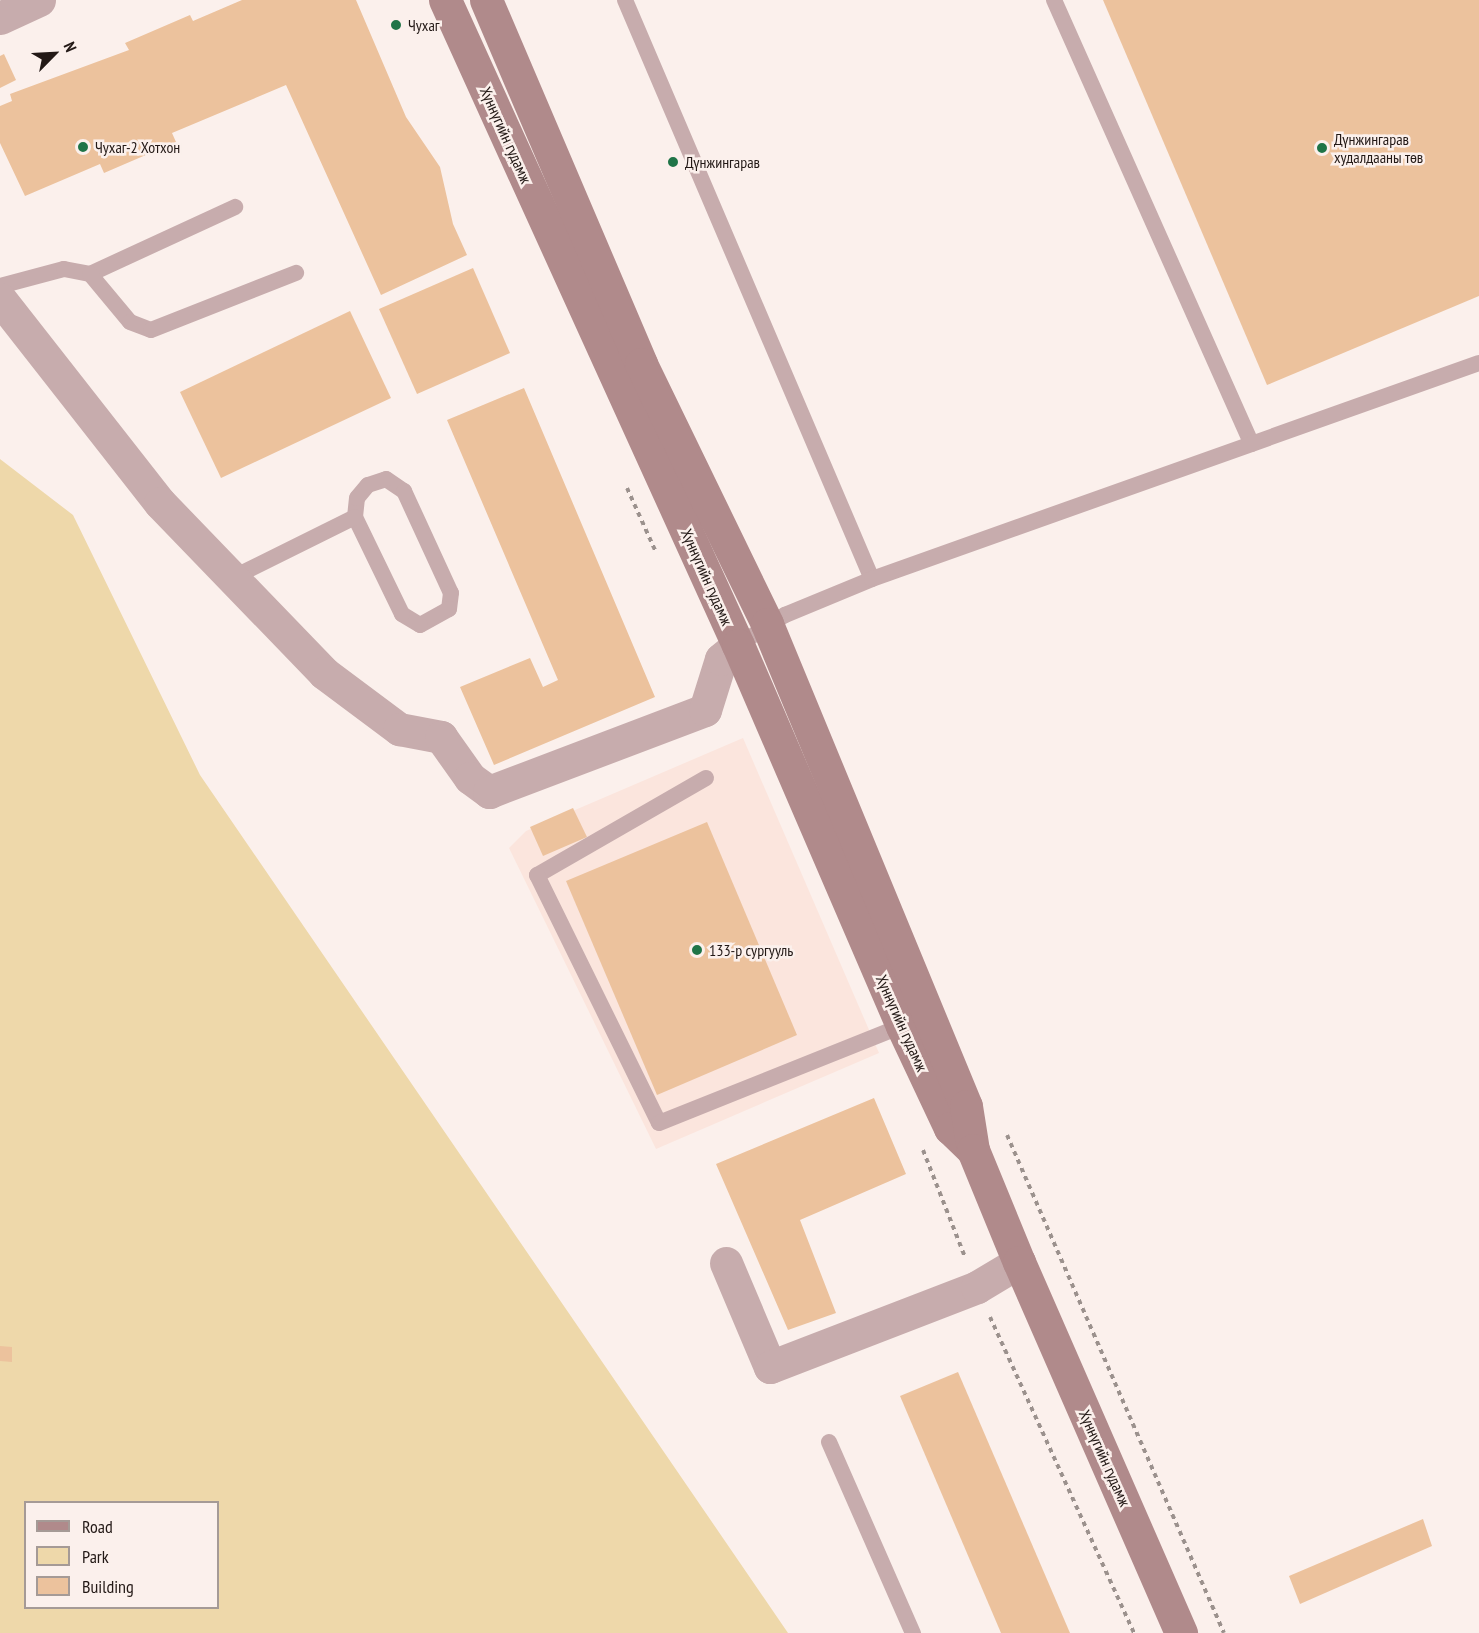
<!DOCTYPE html>
<meta charset="utf-8">
<style>
body{margin:0}
#map{position:relative;width:1479px;height:1633px;overflow:hidden;background:#fbf0ec;font-family:"PT Sans Narrow",sans-serif}
div>[style]{position:absolute}
.built>*{inset:0;background:#fbe5dd}
.green>*{inset:0;background:#eed8aa}
.building>*{inset:0;background:#ecc29d}
.path>*{height:4px;margin-top:-2px;transform-origin:0;background:repeating-linear-gradient(90deg,#9b918d 0 4.5px,transparent 0 9px)}
.lane>*{height:16px;margin:-8px;padding:0 8px;transform-origin:8px;border-radius:8px;background:#c7acad}
.street>*{height:33px;margin:-16.5px;padding:0 16.5px;transform-origin:16.5px;border-radius:16.5px;background:#c7acad}
.secondary>*{height:33px;margin:-16.5px;padding:0 16.5px;transform-origin:16.5px;border-radius:16.5px;background:#b08a8b}
.dots>*{width:16px;height:16px;translate:-50% -50%;box-sizing:border-box;border:3px solid #fbf0ec;border-radius:50%}
span{translate:-50% -50%;white-space:nowrap;text-align:center;line-height:1.15;-webkit-text-stroke:5px #fbf0ec;paint-order:stroke}
.poi-label{font-size:16px;color:#231916}
.left{translate:0 -50%;text-align:left}
.street-label{font-size:16px;color:#231916}
.legend{position:absolute;left:24px;top:1501px;width:195px;height:108px;box-sizing:border-box;background:#fbf0ec;border:2px solid #a59a96;margin:0;padding:8px 10px;list-style:none;font-size:18px;color:#231916}
.legend li{display:flex;align-items:center;gap:12px;height:30px}
.legend b{width:30px;border:2px solid #a59a96}
.north{position:absolute;left:24px;top:24px;width:60px;height:60px;-webkit-text-stroke:4px #fbf0ec;paint-order:stroke;rotate:66deg;font-size:16px;font-weight:700;line-height:24px;text-align:center;color:#231916}
.north::after{content:'';display:block;margin:auto;width:21px;height:27px;background:#231916;clip-path:polygon(50% 0,100% 100%,50% 72%,0 100%)}
</style>
<div id="map">
<div class="built">
<div style="clip-path:polygon(743px 738px,879px 1053px,656px 1149px,509px 848px,526px 831px)"></div>
</div>
<div class="green">
<div style="clip-path:polygon(evenodd,0 459px,73px 515px,200px 775px,788px 1633px,0 1633px,0 459px,26px 1502px,218px 1502px,218px 1608px,26px 1608px,26px 1502px)"></div>
</div>
<div class="building">
<div style="clip-path:polygon(242px 0,356px 0,406px 117px,440px 167px,453px 224px,467px 255px,381px 295px,286px 85px,172px 133px,176px 142px,104px 173px,100px 164px,25px 196px,0 143px,0 106px,12px 101px,10px 94px,129px 50px,125px 43px,190px 15px,193px 21px)"></div>
<div style="clip-path:polygon(1103px 0,1479px 0,1479px 296px,1267px 385px)"></div>
<div style="clip-path:polygon(4px 54px,16px 80px,0 88px,0 56px)"></div>
<div style="clip-path:polygon(473px 268px,510px 353px,417px 394px,379px 309px)"></div>
<div style="clip-path:polygon(350px 311px,391px 398px,221px 478px,180px 392px)"></div>
<div style="clip-path:polygon(524px 388px,655px 697px,494px 765px,460px 687px,530px 658px,543px 687px,558px 680px,447px 420px)"></div>
<div style="clip-path:polygon(573px 808px,587px 837px,543px 856px,530px 827px)"></div>
<div style="clip-path:polygon(707px 822px,797px 1035px,657px 1095px,566px 881px)"></div>
<div style="clip-path:polygon(874px 1098px,906px 1174px,800px 1220px,836px 1313px,788px 1330px,716px 1164px)"></div>
<div style="clip-path:polygon(0 1346px,12px 1347px,12px 1362px,0 1361px)"></div>
<div style="clip-path:polygon(958px 1372px,1070px 1633px,1001px 1633px,900px 1396px)"></div>
<div style="clip-path:polygon(1423px 1519px,1432px 1546px,1300px 1604px,1289px 1576px)"></div>
</div>
<div class="path">
<div style="left:627px;top:488px;width:68px;rotate:65.7deg"></div>
<div style="left:1007px;top:1135px;width:543px;rotate:66.46deg"></div>
<div style="left:923px;top:1150px;width:115px;rotate:68.6deg"></div>
<div style="left:990px;top:1317px;width:347px;rotate:65.5deg"></div>
</div>
<div class="lane">
<div style="left:625px;top:0;width:629px;rotate:66.9deg"></div>
<div style="left:1054px;top:0;width:486px;rotate:66deg"></div>
<div style="left:90px;top:274px;width:160px;rotate:-24.8deg"></div>
<div style="left:0;top:286px;width:66px;rotate:-14.9deg"></div>
<div style="left:64px;top:269px;width:26px;rotate:11deg"></div>
<div style="left:90px;top:274px;width:62px;rotate:50.2deg"></div>
<div style="left:130px;top:322px;width:22px;rotate:21deg"></div>
<div style="left:151px;top:330px;width:156px;rotate:-21.5deg"></div>
<div style="left:386px;top:479px;width:22px;rotate:34deg"></div>
<div style="left:404px;top:491px;width:112px;rotate:65.3deg"></div>
<div style="left:451px;top:593px;width:16px;rotate:97deg"></div>
<div style="left:449px;top:609px;width:33px;rotate:151deg"></div>
<div style="left:420px;top:625px;width:21px;rotate:-149deg"></div>
<div style="left:402px;top:614px;width:108px;rotate:-115.9deg"></div>
<div style="left:355px;top:517px;width:19px;rotate:-84deg"></div>
<div style="left:357px;top:498px;width:17px;rotate:-50deg"></div>
<div style="left:368px;top:485px;width:19px;rotate:-18deg"></div>
<div style="left:232px;top:578px;width:137px;rotate:-26.4deg"></div>
<div style="left:738px;top:645px;width:56px;rotate:-32.6deg"></div>
<div style="left:785px;top:615px;width:94px;rotate:-22.5deg"></div>
<div style="left:872px;top:579px;width:644px;rotate:-19.59deg"></div>
<div style="left:706px;top:778px;width:195px;rotate:150.1deg"></div>
<div style="left:537px;top:875px;width:276px;rotate:63.8deg"></div>
<div style="left:659px;top:1123px;width:262px;rotate:-21.8deg"></div>
<div style="left:829px;top:1442px;width:209px;rotate:66.3deg"></div>
</div>
<div class="street">
<div style="left:0;top:18px;width:43px;rotate:-24.8deg"></div>
<div style="left:0;top:299px;width:259px;rotate:51.9deg"></div>
<div style="left:160px;top:503px;width:236px;rotate:46deg"></div>
<div style="left:324px;top:673px;width:94px;rotate:36.7deg"></div>
<div style="left:399px;top:729px;width:43px;rotate:10.8deg"></div>
<div style="left:441px;top:737px;width:50px;rotate:54.7deg"></div>
<div style="left:470px;top:778px;width:24px;rotate:36deg"></div>
<div style="left:489px;top:792px;width:231px;rotate:-20.8deg"></div>
<div style="left:705px;top:710px;width:53px;rotate:-72.6deg"></div>
<div style="left:721px;top:659px;width:22px;rotate:-39deg"></div>
<div style="left:726px;top:1263px;width:113px;rotate:67.1deg"></div>
<div style="left:770px;top:1367px;width:222px;rotate:-21.1deg"></div>
<div style="left:977px;top:1287px;width:49px;rotate:-30.8deg"></div>
</div>
<div class="secondary">
<div style="left:445px;top:0;width:708px;rotate:65.57deg"></div>
<div style="left:738px;top:645px;width:415px;rotate:66.7deg"></div>
<div style="left:902px;top:1026px;width:113px;rotate:64.8deg"></div>
<div style="left:950px;top:1128px;width:32px;rotate:44deg"></div>
<div style="left:486px;top:0;width:396px;rotate:66.9deg"></div>
<div style="left:641px;top:364px;width:289px;rotate:64.1deg"></div>
<div style="left:767px;top:624px;width:521px;rotate:67.57deg"></div>
<div style="left:966px;top:1106px;width:45px;rotate:81deg"></div>
<div style="left:973px;top:1150px;width:121px;rotate:67.7deg"></div>
<div style="left:1019px;top:1262px;width:405px;rotate:66.4deg"></div>
</div>
<div class="dots">
<div style="left:396px;top:25px;background:#1f7447"></div>
<div style="left:83px;top:147px;background:#1f7447"></div>
<div style="left:1322px;top:148px;background:#1f7447"></div>
<div style="left:673px;top:162px;background:#1f7447"></div>
<div style="left:697px;top:950px;background:#1f7447"></div>
</div>
<div class="poi-label">
<span class="left" style="left:408px;top:25px">Чухаг</span>
<span class="left" style="left:1334px;top:148px">Дүнжингарав<br>худалдааны төв</span>
<span class="left" style="left:95px;top:147px">Чухаг-2 Хотхон</span>
<span class="left" style="left:685px;top:162px">Дүнжингарав</span>
<span class="left" style="left:709px;top:950px">133-р сургууль</span>
</div>
<div class="street-label">
<span style="left:506px;top:135px;rotate:66deg">Хүннүгийн гудамж</span>
<span style="left:707px;top:577px;rotate:66deg">Хүннүгийн гудамж</span>
<span style="left:902px;top:1023px;rotate:66deg">Хүннүгийн гудамж</span>
<span style="left:1105px;top:1458px;rotate:66deg">Хүннүгийн гудамж</span>
</div>
<ul class="legend">
<li><b style="height:8px;background:#b08a8b"></b>Road</li>
<li><b style="height:16px;background:#eed8aa"></b>Park</li>
<li><b style="height:16px;background:#ecc29d"></b>Building</li>
</ul>
<div class="north">N</div>
</div>
